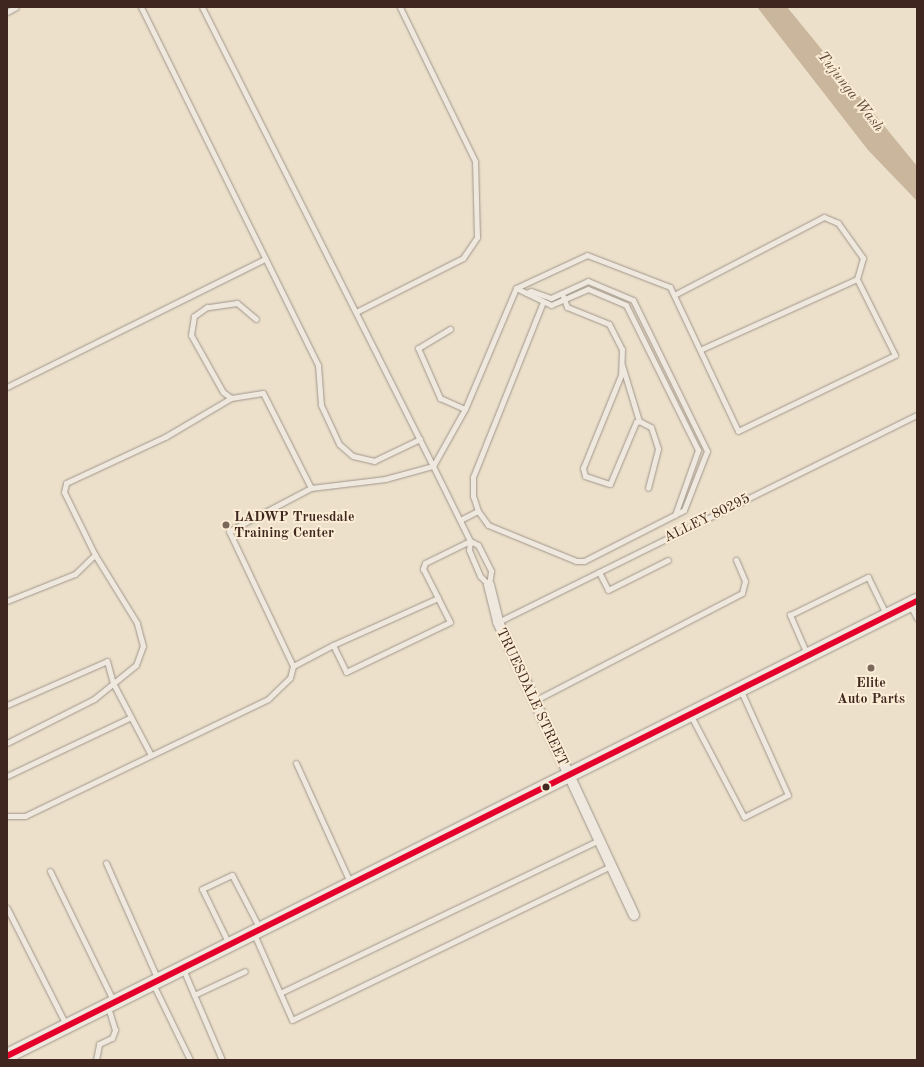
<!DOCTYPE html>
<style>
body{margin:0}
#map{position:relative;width:924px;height:1067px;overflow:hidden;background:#ece0cb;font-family:"Old Standard TT",serif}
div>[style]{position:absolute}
.water>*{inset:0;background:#c9b69c}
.roads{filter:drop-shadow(0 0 1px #a0968a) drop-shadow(0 0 1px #a0968a)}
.service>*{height:5px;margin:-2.5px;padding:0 2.5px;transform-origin:2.5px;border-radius:2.5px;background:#efe8de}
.minor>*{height:10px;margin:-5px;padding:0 5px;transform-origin:5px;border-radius:5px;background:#efe8de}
.secondary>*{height:14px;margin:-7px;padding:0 7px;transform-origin:7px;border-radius:7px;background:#efe8de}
.bus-1>*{height:6px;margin:-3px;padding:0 3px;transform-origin:3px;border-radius:3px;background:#e4002b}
.dots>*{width:11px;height:11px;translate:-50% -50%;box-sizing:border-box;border:2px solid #fbedd5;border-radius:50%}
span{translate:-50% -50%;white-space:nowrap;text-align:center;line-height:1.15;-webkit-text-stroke:4px #fbedd5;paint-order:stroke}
.poi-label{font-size:14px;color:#3f271f;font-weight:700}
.left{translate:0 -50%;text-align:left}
.street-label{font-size:14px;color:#3f271f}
.water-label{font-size:15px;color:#644c3e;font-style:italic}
.frame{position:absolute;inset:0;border:8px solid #3f271f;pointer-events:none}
</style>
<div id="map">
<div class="water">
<div style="clip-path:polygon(757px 7px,787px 7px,917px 166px,917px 201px,868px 150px)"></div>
</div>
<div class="roads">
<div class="service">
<div style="left:141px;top:7px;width:399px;rotate:63.7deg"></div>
<div style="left:318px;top:365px;width:40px;rotate:85.7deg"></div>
<div style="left:321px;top:405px;width:43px;rotate:65.2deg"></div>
<div style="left:339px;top:444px;width:18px;rotate:41deg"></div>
<div style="left:353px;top:456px;width:22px;rotate:13deg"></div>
<div style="left:374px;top:461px;width:51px;rotate:-25.6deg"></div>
<div style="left:202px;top:7px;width:514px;rotate:63.29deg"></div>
<div style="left:433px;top:466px;width:84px;rotate:63.7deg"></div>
<div style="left:470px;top:541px;width:9px;rotate:96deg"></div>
<div style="left:469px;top:550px;width:28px;rotate:67deg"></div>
<div style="left:480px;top:576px;width:13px;rotate:45deg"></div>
<div style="left:7px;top:12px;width:10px;rotate:-29deg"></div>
<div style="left:516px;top:288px;width:78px;rotate:-24.9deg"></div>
<div style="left:587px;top:255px;width:89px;rotate:21.1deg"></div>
<div style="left:670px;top:287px;width:159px;rotate:64.7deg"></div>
<div style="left:738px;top:431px;width:174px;rotate:-25.8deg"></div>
<div style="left:895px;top:355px;width:85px;rotate:-116.6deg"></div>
<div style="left:857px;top:279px;width:172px;rotate:155.7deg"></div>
<div style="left:674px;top:295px;width:169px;rotate:-27.5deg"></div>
<div style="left:824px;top:217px;width:15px;rotate:23deg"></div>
<div style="left:838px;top:223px;width:43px;rotate:54.5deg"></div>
<div style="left:863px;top:258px;width:22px;rotate:106deg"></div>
<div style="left:563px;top:296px;width:12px;rotate:70deg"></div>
<div style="left:567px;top:307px;width:45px;rotate:22deg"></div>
<div style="left:609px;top:324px;width:28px;rotate:63deg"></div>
<div style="left:622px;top:349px;width:26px;rotate:92deg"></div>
<div style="left:621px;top:375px;width:100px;rotate:112.2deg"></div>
<div style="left:583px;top:468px;width:8px;rotate:76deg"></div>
<div style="left:585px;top:476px;width:26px;rotate:18deg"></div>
<div style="left:610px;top:484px;width:67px;rotate:-67.2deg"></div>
<div style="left:636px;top:422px;width:3px;rotate:-18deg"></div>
<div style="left:639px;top:421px;width:13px;rotate:27deg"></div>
<div style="left:651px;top:427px;width:23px;rotate:72deg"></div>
<div style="left:658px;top:449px;width:40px;rotate:104.4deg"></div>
<div style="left:356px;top:312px;width:120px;rotate:-26.8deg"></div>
<div style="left:463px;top:258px;width:25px;rotate:-56deg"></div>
<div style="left:477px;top:237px;width:76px;rotate:-91.5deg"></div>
<div style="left:475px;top:161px;width:171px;rotate:-116deg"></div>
<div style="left:256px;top:319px;width:25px;rotate:-140deg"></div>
<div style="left:237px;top:303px;width:30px;rotate:172deg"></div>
<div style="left:207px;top:307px;width:16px;rotate:145deg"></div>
<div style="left:194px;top:316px;width:19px;rotate:99deg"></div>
<div style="left:191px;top:335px;width:65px;rotate:60.7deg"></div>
<div style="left:223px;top:392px;width:10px;rotate:37deg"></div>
<div style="left:231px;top:398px;width:32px;rotate:-9deg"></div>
<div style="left:263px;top:393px;width:106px;rotate:63.2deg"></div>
<div style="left:450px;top:329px;width:37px;rotate:149deg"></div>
<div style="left:418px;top:348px;width:55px;rotate:66.3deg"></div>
<div style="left:440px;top:398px;width:27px;rotate:24deg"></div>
<div style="left:622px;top:365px;width:59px;rotate:73.1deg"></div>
<div style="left:7px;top:387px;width:288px;rotate:-26.4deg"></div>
<div style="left:478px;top:511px;width:16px;rotate:-108deg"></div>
<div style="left:473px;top:496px;width:19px;rotate:-90deg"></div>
<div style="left:473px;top:477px;width:188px;rotate:-68.2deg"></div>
<div style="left:460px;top:520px;width:20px;rotate:-27deg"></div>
<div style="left:478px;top:511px;width:17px;rotate:54deg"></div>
<div style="left:488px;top:525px;width:95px;rotate:22.2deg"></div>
<div style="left:576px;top:561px;width:8px"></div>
<div style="left:584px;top:561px;width:112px;rotate:-27deg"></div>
<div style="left:684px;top:510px;width:63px;rotate:-68.7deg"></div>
<div style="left:707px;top:451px;width:168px;rotate:-116.1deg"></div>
<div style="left:633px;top:300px;width:49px;rotate:-157.1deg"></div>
<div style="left:588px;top:281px;width:41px;rotate:155.3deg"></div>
<div style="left:551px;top:298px;width:21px;rotate:-161deg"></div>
<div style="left:531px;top:291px;width:5px;rotate:158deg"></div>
<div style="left:470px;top:541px;width:9px;rotate:27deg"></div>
<div style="left:478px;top:545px;width:29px;rotate:63deg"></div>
<div style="left:491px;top:571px;width:14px;rotate:98deg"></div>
<div style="left:599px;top:572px;width:20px;rotate:63deg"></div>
<div style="left:608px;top:590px;width:67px;rotate:-26.6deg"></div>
<div style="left:438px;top:598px;width:115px;rotate:155.9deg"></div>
<div style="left:333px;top:645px;width:30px;rotate:64deg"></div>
<div style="left:346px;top:672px;width:115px;rotate:-25.7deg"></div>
<div style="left:450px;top:622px;width:27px;rotate:-117deg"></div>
<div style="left:438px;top:598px;width:33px;rotate:-117deg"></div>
<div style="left:423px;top:569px;width:6px;rotate:-72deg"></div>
<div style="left:425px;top:563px;width:50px;rotate:-26.1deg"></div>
<div style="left:7px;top:601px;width:73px;rotate:-21.7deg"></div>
<div style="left:75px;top:574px;width:28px;rotate:-44deg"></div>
<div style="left:95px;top:555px;width:70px;rotate:-116.2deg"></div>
<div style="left:64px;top:492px;width:9px;rotate:-77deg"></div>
<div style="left:66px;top:483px;width:109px;rotate:-24.9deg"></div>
<div style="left:165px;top:437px;width:77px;rotate:-30.6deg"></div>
<div style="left:910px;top:605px;width:15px;rotate:62deg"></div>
<div style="left:498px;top:622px;width:467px;rotate:-26.3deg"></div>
<div style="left:333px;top:645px;width:45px;rotate:152.3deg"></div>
<div style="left:293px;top:666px;width:149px;rotate:-115.4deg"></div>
<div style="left:229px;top:531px;width:93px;rotate:-27.7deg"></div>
<div style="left:311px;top:488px;width:75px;rotate:-6.9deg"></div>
<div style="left:385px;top:479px;width:50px;rotate:-15.2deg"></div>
<div style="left:433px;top:466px;width:65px;rotate:-60.7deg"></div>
<div style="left:465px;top:409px;width:131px;rotate:-67.1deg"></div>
<div style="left:516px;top:288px;width:39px;rotate:26deg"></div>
<div style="left:551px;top:305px;width:40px;rotate:-23.4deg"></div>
<div style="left:588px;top:289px;width:41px;rotate:22.8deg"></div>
<div style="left:626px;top:305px;width:162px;rotate:63.6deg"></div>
<div style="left:698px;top:450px;width:69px;rotate:109.5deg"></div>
<div style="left:807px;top:654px;width:43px;rotate:-113.6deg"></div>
<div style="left:790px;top:615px;width:87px;rotate:-26deg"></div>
<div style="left:868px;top:577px;width:41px;rotate:64.1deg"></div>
<div style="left:534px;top:701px;width:234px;rotate:-27.4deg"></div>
<div style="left:742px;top:593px;width:12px;rotate:-76deg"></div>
<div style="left:745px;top:581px;width:23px;rotate:-113deg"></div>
<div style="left:7px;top:705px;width:109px;rotate:-23.7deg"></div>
<div style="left:107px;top:661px;width:23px;rotate:75deg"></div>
<div style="left:113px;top:683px;width:81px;rotate:62.2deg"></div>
<div style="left:691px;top:716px;width:114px;rotate:62.3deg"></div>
<div style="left:744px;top:817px;width:49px;rotate:-26.6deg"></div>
<div style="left:788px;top:795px;width:114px;rotate:-114.3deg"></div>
<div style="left:7px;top:743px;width:97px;rotate:-26.8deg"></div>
<div style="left:94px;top:699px;width:54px;rotate:-39deg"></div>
<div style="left:136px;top:665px;width:20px;rotate:-70deg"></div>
<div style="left:143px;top:646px;width:24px;rotate:-105deg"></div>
<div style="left:137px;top:623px;width:80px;rotate:-121.7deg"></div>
<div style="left:296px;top:763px;width:133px;rotate:65.6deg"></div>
<div style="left:7px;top:776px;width:137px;rotate:-25.4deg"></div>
<div style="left:7px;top:816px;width:18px"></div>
<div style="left:25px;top:816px;width:270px;rotate:-25.7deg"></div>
<div style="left:268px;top:699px;width:30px;rotate:-44deg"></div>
<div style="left:290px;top:678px;width:12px;rotate:-76deg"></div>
<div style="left:106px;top:863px;width:128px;rotate:66deg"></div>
<div style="left:50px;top:871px;width:146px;rotate:64deg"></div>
<div style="left:7px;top:908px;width:131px;rotate:63.2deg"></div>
<div style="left:254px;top:934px;width:94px;rotate:66.2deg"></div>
<div style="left:292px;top:1020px;width:354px;rotate:-25.8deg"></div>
<div style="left:229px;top:944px;width:61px;rotate:-116.1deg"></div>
<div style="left:202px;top:889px;width:33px;rotate:-25deg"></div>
<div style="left:232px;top:875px;width:61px;rotate:62.6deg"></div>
<div style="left:183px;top:969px;width:99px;rotate:66.8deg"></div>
<div style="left:153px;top:984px;width:85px;rotate:64deg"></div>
<div style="left:280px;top:993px;width:354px;rotate:-25.6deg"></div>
<div style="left:194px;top:995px;width:56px;rotate:-25.2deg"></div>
<div style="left:96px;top:1060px;width:16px;rotate:-79deg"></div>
<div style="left:99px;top:1044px;width:14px;rotate:-25deg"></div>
<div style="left:112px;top:1038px;width:9px;rotate:-69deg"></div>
<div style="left:115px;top:1030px;width:24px;rotate:-107deg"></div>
</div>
<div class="minor">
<div style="left:489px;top:585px;width:38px;rotate:76deg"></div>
<div style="left:498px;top:622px;width:323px;rotate:65.1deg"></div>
</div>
<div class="secondary">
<div style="left:7px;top:1056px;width:1017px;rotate:-26.57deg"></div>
</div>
</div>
<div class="bus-1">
<div style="left:7px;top:1056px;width:1017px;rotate:-26.57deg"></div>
</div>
<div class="dots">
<div style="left:226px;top:525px;background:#7c685b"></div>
<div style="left:871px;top:668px;background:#7c685b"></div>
<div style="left:546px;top:787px;background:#3f271f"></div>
</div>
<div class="poi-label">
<span class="left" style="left:234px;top:525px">LADWP Truesdale<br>Training Center</span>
<span style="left:871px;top:691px">Elite<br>Auto Parts</span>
</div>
<div class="street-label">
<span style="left:707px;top:518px;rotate:-26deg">ALLEY 80295</span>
<span style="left:532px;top:697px;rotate:65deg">TRUESDALE STREET</span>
</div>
<div class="water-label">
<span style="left:850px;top:92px;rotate:52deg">Tujunga Wash</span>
</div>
<div class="frame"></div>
</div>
